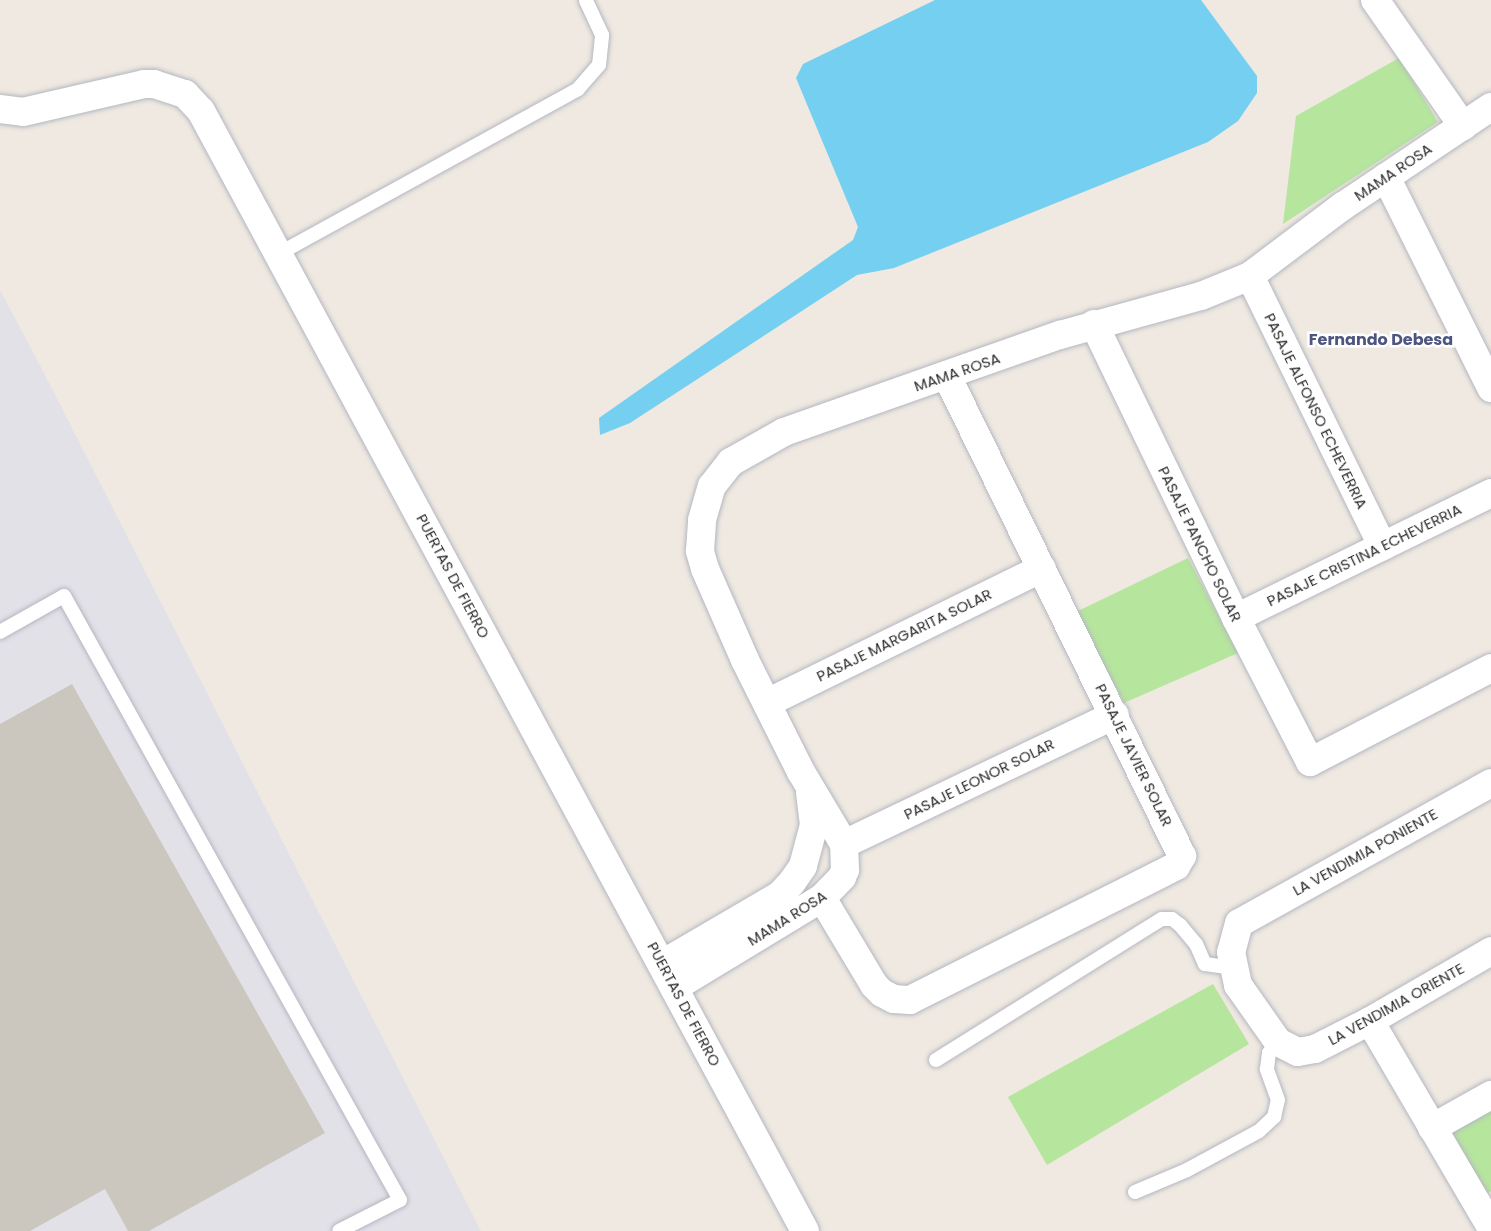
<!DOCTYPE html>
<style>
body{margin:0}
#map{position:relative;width:1491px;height:1231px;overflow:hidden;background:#efe9e1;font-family:Poppins,sans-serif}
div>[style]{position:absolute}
.industrial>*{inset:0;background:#e3e1e8}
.green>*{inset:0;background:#b6e59e}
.water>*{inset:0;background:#75cff0}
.building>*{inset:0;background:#cbc7bf}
.roads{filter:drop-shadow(0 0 2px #b4b7c1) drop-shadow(0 0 2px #b4b7c1)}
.lane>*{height:14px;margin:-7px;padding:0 7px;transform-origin:7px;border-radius:7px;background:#fff}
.street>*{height:28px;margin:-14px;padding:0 14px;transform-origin:14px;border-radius:14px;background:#fff}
span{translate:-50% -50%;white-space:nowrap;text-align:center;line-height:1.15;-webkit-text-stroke:5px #fff;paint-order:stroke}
.street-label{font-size:15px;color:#2e2e2e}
.neighbourhood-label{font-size:16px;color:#4d5680;font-weight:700}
</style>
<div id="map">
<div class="industrial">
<div style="clip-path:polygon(0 290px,43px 371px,481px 1231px,0 1231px)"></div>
</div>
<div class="green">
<div style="clip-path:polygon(1399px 58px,1438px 122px,1283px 224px,1296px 116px)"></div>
<div style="clip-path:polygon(1188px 558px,1238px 653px,1124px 703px,1076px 612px)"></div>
<div style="clip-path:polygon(1213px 984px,1249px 1044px,1047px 1165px,1008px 1097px)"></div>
<div style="clip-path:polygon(1491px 1109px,1491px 1191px,1486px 1195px,1452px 1132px)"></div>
</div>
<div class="water">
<div style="clip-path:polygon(935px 0,1201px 0,1257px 76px,1257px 93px,1238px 121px,1208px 142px,894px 268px,857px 275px,630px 423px,600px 435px,599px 418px,853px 240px,858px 227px,796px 78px,803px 64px)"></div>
</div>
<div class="building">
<div style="clip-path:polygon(72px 684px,325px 1133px,149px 1231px,128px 1231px,105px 1189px,30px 1231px,0 1231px,0 724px)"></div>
</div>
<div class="roads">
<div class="lane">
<div style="left:280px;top:253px;width:340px;rotate:-28.8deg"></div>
<div style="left:578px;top:89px;width:32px;rotate:-49deg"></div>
<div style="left:599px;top:65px;width:30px;rotate:-84deg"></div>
<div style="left:602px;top:35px;width:38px;rotate:-115deg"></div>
<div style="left:0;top:632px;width:73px;rotate:-29.4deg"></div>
<div style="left:64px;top:596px;width:691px;rotate:60.91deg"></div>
<div style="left:400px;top:1200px;width:68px;rotate:153.1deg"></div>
<div style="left:936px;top:1060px;width:266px;rotate:-32deg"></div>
<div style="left:1162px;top:919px;width:10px"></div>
<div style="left:1172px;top:919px;width:10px;rotate:37deg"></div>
<div style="left:1180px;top:925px;width:25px;rotate:50deg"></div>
<div style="left:1196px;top:944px;width:22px;rotate:66deg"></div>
<div style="left:1205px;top:964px;width:29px;rotate:8deg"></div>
<div style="left:1135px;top:1192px;width:56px;rotate:-22.9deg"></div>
<div style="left:1187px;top:1170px;width:82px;rotate:-28.4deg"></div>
<div style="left:1259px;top:1131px;width:21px;rotate:-43deg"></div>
<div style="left:1274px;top:1117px;width:17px;rotate:-77deg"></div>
<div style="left:1278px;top:1100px;width:33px;rotate:-110deg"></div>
<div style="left:1267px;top:1069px;width:16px;rotate:-83deg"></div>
<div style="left:1269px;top:1053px;width:14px;rotate:-51deg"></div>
</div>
<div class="street">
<div style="left:1375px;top:0;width:154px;rotate:55.1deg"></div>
<div style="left:0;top:109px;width:23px;rotate:7deg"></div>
<div style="left:23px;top:112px;width:124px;rotate:-13deg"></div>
<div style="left:144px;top:84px;width:10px"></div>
<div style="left:154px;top:84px;width:33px;rotate:18deg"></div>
<div style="left:185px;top:94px;width:23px;rotate:47deg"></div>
<div style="left:201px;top:111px;width:1272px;rotate:61.66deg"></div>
<div style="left:1386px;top:177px;width:236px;rotate:63.5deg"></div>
<div style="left:1250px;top:276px;width:301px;rotate:63.9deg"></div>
<div style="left:1094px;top:324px;width:326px;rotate:64.2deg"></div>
<div style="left:1236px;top:618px;width:162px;rotate:62.8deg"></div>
<div style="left:1310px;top:762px;width:204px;rotate:-27.4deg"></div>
<div style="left:1236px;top:618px;width:284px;rotate:-26.1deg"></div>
<div style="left:767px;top:703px;width:306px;rotate:-26.1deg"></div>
<div style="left:1491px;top:783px;width:288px;rotate:150.9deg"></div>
<div style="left:1239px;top:923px;width:30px;rotate:105deg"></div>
<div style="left:1231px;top:952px;width:34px;rotate:78deg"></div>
<div style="left:1238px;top:985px;width:70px;rotate:54.9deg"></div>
<div style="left:1278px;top:1042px;width:22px;rotate:27deg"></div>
<div style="left:1298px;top:1052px;width:17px;rotate:-10deg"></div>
<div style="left:1315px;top:1049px;width:62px;rotate:-27deg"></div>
<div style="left:1370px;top:1021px;width:140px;rotate:-30deg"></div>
<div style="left:844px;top:844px;width:300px;rotate:-25.5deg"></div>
<div style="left:822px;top:898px;width:101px;rotate:59.1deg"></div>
<div style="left:874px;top:985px;width:11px;rotate:45deg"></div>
<div style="left:882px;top:993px;width:13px;rotate:27deg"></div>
<div style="left:894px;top:999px;width:16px;rotate:4deg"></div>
<div style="left:910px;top:1000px;width:298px;rotate:-26.7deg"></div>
<div style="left:1176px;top:866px;width:12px;rotate:-59deg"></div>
<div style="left:1182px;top:856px;width:534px;rotate:-116.09deg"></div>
<div style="left:662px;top:964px;width:137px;rotate:-30.3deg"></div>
<div style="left:780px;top:895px;width:18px;rotate:-47deg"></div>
<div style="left:792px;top:882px;width:19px;rotate:-55deg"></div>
<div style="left:803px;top:866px;width:42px;rotate:-75deg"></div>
<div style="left:814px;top:825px;width:33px;rotate:-97deg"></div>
<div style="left:675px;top:987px;width:172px;rotate:-31.2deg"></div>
<div style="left:822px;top:898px;width:29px;rotate:-46deg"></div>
<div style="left:842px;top:877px;width:8px;rotate:-67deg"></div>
<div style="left:845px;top:870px;width:26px;rotate:-92deg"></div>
<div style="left:844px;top:844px;width:84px;rotate:-120.8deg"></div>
<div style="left:801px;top:772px;width:125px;rotate:-116.6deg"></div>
<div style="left:745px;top:660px;width:99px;rotate:-113.7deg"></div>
<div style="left:705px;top:569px;width:19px;rotate:-106deg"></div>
<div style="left:700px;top:551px;width:31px;rotate:-86deg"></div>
<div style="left:702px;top:520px;width:35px;rotate:-74deg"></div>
<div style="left:712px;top:486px;width:31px;rotate:-52deg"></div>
<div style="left:731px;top:462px;width:61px;rotate:-29.5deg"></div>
<div style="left:784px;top:432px;width:293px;rotate:-19.4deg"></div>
<div style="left:1060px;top:335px;width:146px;rotate:-15.5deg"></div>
<div style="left:1201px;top:296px;width:53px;rotate:-22.2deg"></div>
<div style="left:1250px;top:276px;width:116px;rotate:-37deg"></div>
<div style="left:1343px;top:206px;width:178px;rotate:-33.8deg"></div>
<div style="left:1370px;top:1021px;width:239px;rotate:59.6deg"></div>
<div style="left:1432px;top:1128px;width:68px;rotate:-29.2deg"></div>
</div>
</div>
<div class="street-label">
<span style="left:1393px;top:172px;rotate:-34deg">MAMA ROSA</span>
<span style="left:957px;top:372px;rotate:-19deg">MAMA ROSA</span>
<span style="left:1316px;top:411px;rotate:64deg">PASAJE ALFONSO ECHEVERRIA</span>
<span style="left:1200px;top:544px;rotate:64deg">PASAJE PANCHO SOLAR</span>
<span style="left:1364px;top:555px;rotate:-26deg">PASAJE CRISTINA ECHEVERRIA</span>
<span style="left:453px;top:576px;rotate:62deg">PUERTAS DE FIERRO</span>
<span style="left:904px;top:635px;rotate:-26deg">PASAJE MARGARITA SOLAR</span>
<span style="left:1134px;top:755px;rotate:64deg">PASAJE JAVIER SOLAR</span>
<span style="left:979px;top:779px;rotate:-26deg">PASAJE LEONOR SOLAR</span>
<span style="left:1365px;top:852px;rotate:-29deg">LA VENDIMIA PONIENTE</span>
<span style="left:787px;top:918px;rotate:-32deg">MAMA ROSA</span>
<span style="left:684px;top:1004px;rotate:62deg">PUERTAS DE FIERRO</span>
<span style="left:1396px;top:1004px;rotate:-29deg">LA VENDIMIA ORIENTE</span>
</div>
<div class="neighbourhood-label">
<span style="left:1381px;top:340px">Fernando Debesa</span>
</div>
</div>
